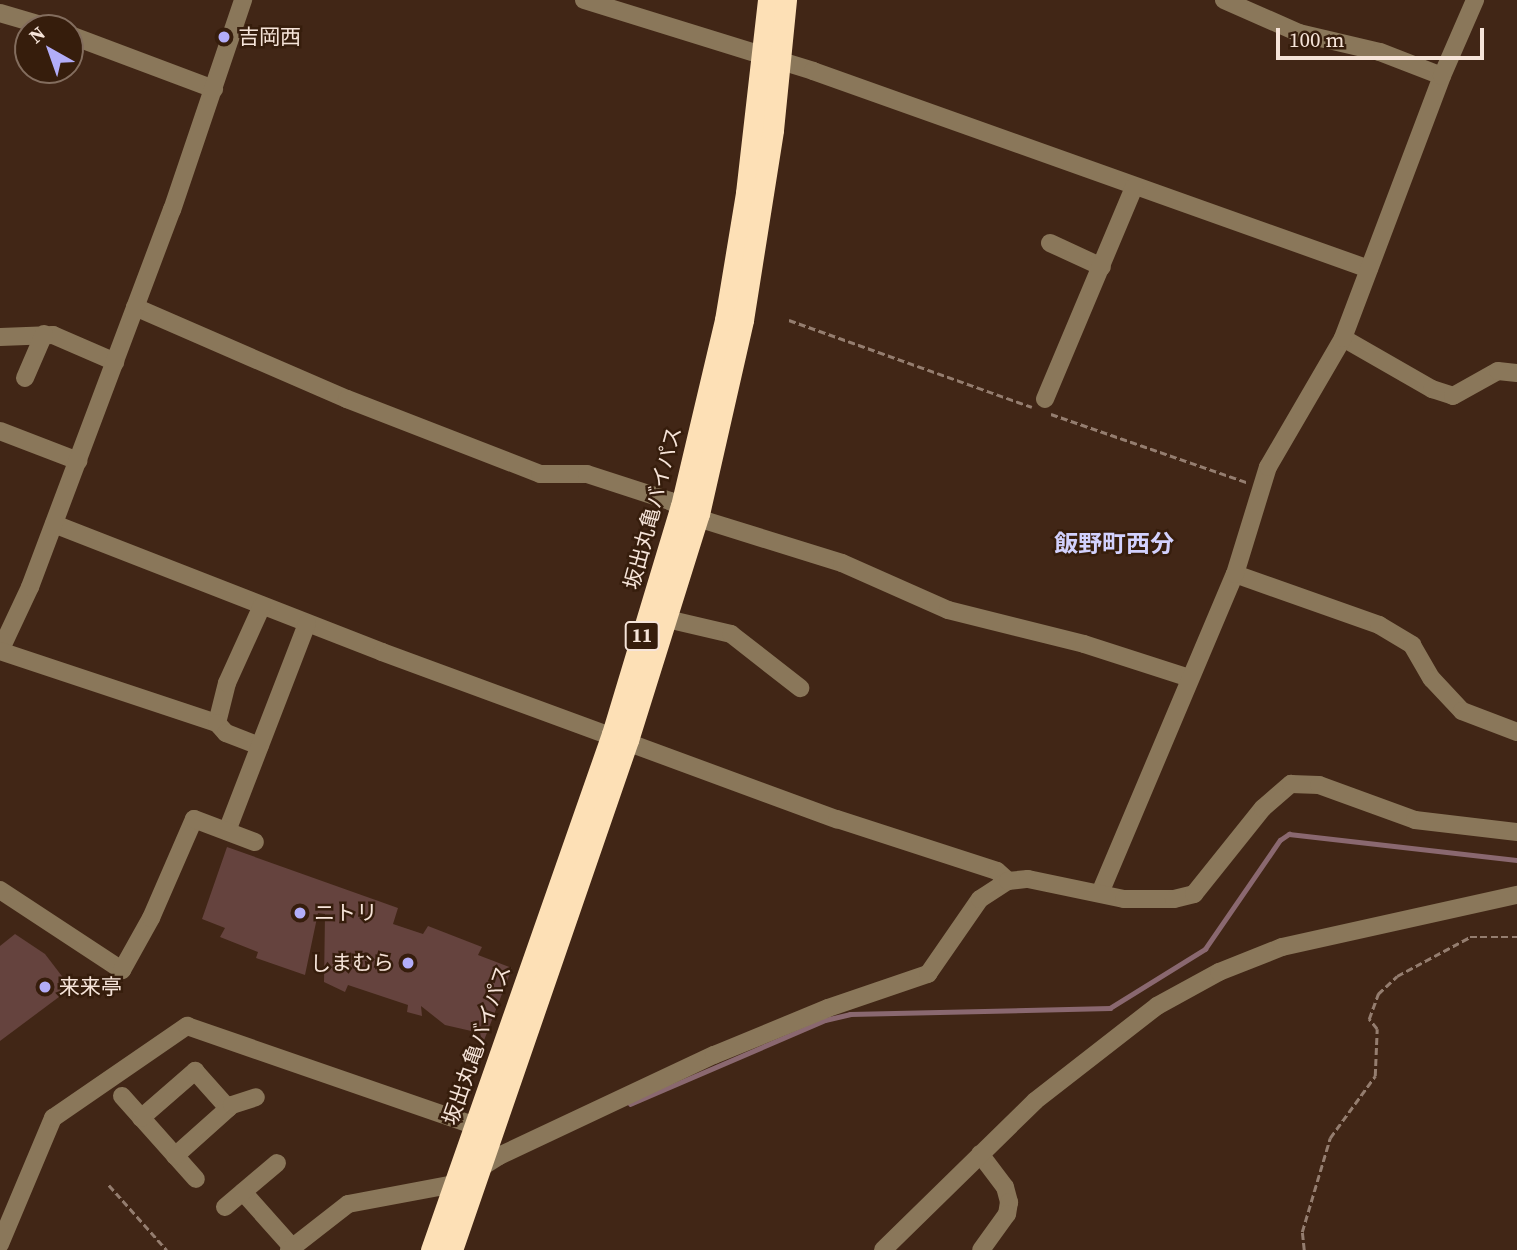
<!DOCTYPE html>
<meta charset="utf-8">
<style>
body{margin:0}
#map{position:relative;width:1517px;height:1250px;overflow:hidden;background:#412616;font-family:"Source Serif 4","Noto Sans JP",serif}
div>[style]{position:absolute}
.stream>*{height:4.5px;margin:-2.25px;padding:0 2.25px;transform-origin:2.25px;border-radius:2.25px;background:#8a6870}
.building>*{inset:0;background:#65433e}
.path>*{height:2.5px;margin-top:-1.25px;transform-origin:0;background:repeating-linear-gradient(90deg,#947d6f 0 7px,transparent 0 10.5px)}
.minor>*{height:18px;margin:-9px;padding:0 9px;transform-origin:9px;border-radius:9px;background:#8a775a}
.highway>*{height:21px;margin:-10.5px;padding:0 10.5px;transform-origin:10.5px;border-radius:10.5px;background:#fde0b6}
.dots>*{width:19px;height:19px;translate:-50% -50%;box-sizing:border-box;border:4px solid #361d0c;border-radius:50%}
span{translate:-50% -50%;white-space:nowrap;text-align:center;line-height:1.15;-webkit-text-stroke:5px #361d0c;paint-order:stroke}
.shield-label span{padding:2px 5px;background:#361d0c;border:2px solid;border-radius:5px;-webkit-text-stroke-width:0}
.shield-label{font-size:19px;color:#f6e4d9;font-weight:700}
.poi-label{font-size:21px;color:#f6e4d9}
.left{translate:0 -50%;text-align:left}
.right{translate:-100% -50%;text-align:right}
.street-label{font-size:21px;color:#f6e4d9}
.quarter-label{font-size:24px;color:#d2d1fd;font-weight:700}
.north{position:absolute;left:14px;top:14px;width:70px;height:70px;box-sizing:border-box;background:#361d0c;border:2px solid #836d5e;border-radius:50%;rotate:320deg;font-size:19px;font-weight:700;line-height:28px;text-align:center;color:#f6e4d9}
.north::after{content:'';display:block;margin:auto;width:24px;height:32px;background:#b2adf9;clip-path:polygon(50% 0,100% 100%,50% 72%,0 100%)}
.scale{position:absolute;left:1276px;top:28px;width:208px;height:32px;box-sizing:border-box;border:4px solid #f6e4d9;border-top:0;padding-left:9px;font-size:21px;line-height:24px;white-space:nowrap;color:#f6e4d9;-webkit-text-stroke:5px #361d0c;paint-order:stroke}
</style>
<div id="map">
<div class="stream">
<div style="left:630px;top:1104px;width:212px;rotate:-23.3deg"></div>
<div style="left:825px;top:1020px;width:26px;rotate:-13deg"></div>
<div style="left:850px;top:1014px;width:260px;rotate:-1.3deg"></div>
<div style="left:1110px;top:1008px;width:112px;rotate:-31.8deg"></div>
<div style="left:1205px;top:949px;width:132px;rotate:-55.5deg"></div>
<div style="left:1280px;top:840px;width:11px;rotate:-34deg"></div>
<div style="left:1289px;top:834px;width:229px;rotate:6.5deg"></div>
</div>
<div class="building">
<div style="clip-path:polygon(227px 847px,398px 908px,393px 924px,423px 934px,428px 926px,482px 947px,478px 955px,512px 968px,483px 1043px,480px 1033px,445px 1025px,421px 1006px,422px 1016px,407px 1012px,408px 1005px,348px 985px,345px 992px,324px 982px,325px 914px,318px 913px,305px 975px,256px 958px,258px 952px,220px 937px,225px 928px,202px 919px)"></div>
<div style="clip-path:polygon(15px 934px,45px 954px,71px 988px,0 1041px,0 946px)"></div>
</div>
<div class="path">
<div style="left:789px;top:320px;width:258px;rotate:19.7deg"></div>
<div style="left:1051px;top:414px;width:207px;rotate:19.2deg"></div>
<div style="left:109px;top:1185px;width:87px;rotate:48.3deg"></div>
<div style="left:1304px;top:1250px;width:18px;rotate:-96deg"></div>
<div style="left:1302px;top:1232px;width:98px;rotate:-73.4deg"></div>
<div style="left:1330px;top:1138px;width:77px;rotate:-54deg"></div>
<div style="left:1375px;top:1076px;width:47px;rotate:-87.6deg"></div>
<div style="left:1377px;top:1029px;width:13px;rotate:-129deg"></div>
<div style="left:1369px;top:1019px;width:27px;rotate:-70deg"></div>
<div style="left:1378px;top:994px;width:26px;rotate:-43deg"></div>
<div style="left:1397px;top:976px;width:83px;rotate:-28.1deg"></div>
<div style="left:1470px;top:937px;width:47px"></div>
</div>
<div class="minor">
<div style="left:584px;top:0;width:240px;rotate:17.2deg"></div>
<div style="left:813px;top:71px;width:590px;rotate:19.6deg"></div>
<div style="left:1224px;top:0;width:82px;rotate:23.7deg"></div>
<div style="left:1299px;top:33px;width:83px;rotate:13.2deg"></div>
<div style="left:1380px;top:52px;width:66px;rotate:21.2deg"></div>
<div style="left:0;top:13px;width:53px;rotate:16.4deg"></div>
<div style="left:70px;top:35px;width:154px;rotate:20.6deg"></div>
<div style="left:1050px;top:243px;width:57px;rotate:24.8deg"></div>
<div style="left:135px;top:307px;width:231px;rotate:23.5deg"></div>
<div style="left:347px;top:399px;width:207px;rotate:21.2deg"></div>
<div style="left:540px;top:474px;width:47px"></div>
<div style="left:587px;top:474px;width:87px;rotate:18deg"></div>
<div style="left:670px;top:501px;width:42px;rotate:28.4deg"></div>
<div style="left:707px;top:521px;width:141px;rotate:17.3deg"></div>
<div style="left:842px;top:563px;width:116px;rotate:23.9deg"></div>
<div style="left:948px;top:610px;width:140px;rotate:14deg"></div>
<div style="left:1084px;top:644px;width:110px;rotate:17.9deg"></div>
<div style="left:0;top:337px;width:53px;rotate:-2.2deg"></div>
<div style="left:53px;top:335px;width:68px;rotate:23.5deg"></div>
<div style="left:1343px;top:338px;width:103px;rotate:29.8deg"></div>
<div style="left:1432px;top:389px;width:22px;rotate:18deg"></div>
<div style="left:1453px;top:396px;width:51px;rotate:-29.1deg"></div>
<div style="left:1498px;top:371px;width:19px;rotate:6deg"></div>
<div style="left:25px;top:378px;width:48px;rotate:-66.6deg"></div>
<div style="left:1045px;top:399px;width:230px;rotate:-67.2deg"></div>
<div style="left:0;top:431px;width:84px;rotate:21deg"></div>
<div style="left:54px;top:524px;width:352px;rotate:21.3deg"></div>
<div style="left:382px;top:652px;width:485px;rotate:20.2deg"></div>
<div style="left:837px;top:819px;width:168px;rotate:18deg"></div>
<div style="left:997px;top:871px;width:15px;rotate:42deg"></div>
<div style="left:1235px;top:574px;width:153px;rotate:19.5deg"></div>
<div style="left:1379px;top:625px;width:39px;rotate:31deg"></div>
<div style="left:1412px;top:645px;width:39px;rotate:60deg"></div>
<div style="left:1432px;top:679px;width:44px;rotate:46.8deg"></div>
<div style="left:1462px;top:711px;width:59px;rotate:20.9deg"></div>
<div style="left:667px;top:619px;width:66px;rotate:13.2deg"></div>
<div style="left:731px;top:634px;width:88px;rotate:38deg"></div>
<div style="left:0;top:651px;width:71px;rotate:-64.9deg"></div>
<div style="left:30px;top:587px;width:403px;rotate:-69.4deg"></div>
<div style="left:172px;top:210px;width:222px;rotate:-71.3deg"></div>
<div style="left:0;top:651px;width:229px;rotate:18.4deg"></div>
<div style="left:217px;top:723px;width:41px;rotate:-76deg"></div>
<div style="left:227px;top:683px;width:85px;rotate:-65.6deg"></div>
<div style="left:217px;top:723px;width:13px;rotate:48deg"></div>
<div style="left:226px;top:733px;width:36px;rotate:21deg"></div>
<div style="left:227px;top:831px;width:222px;rotate:-68.9deg"></div>
<div style="left:0;top:890px;width:146px;rotate:33.3deg"></div>
<div style="left:122px;top:970px;width:60px;rotate:-60.9deg"></div>
<div style="left:151px;top:918px;width:108px;rotate:-66.5deg"></div>
<div style="left:194px;top:819px;width:65px;rotate:20.7deg"></div>
<div style="left:1100px;top:893px;width:346px;rotate:-67.1deg"></div>
<div style="left:1235px;top:574px;width:112px;rotate:-72.9deg"></div>
<div style="left:1268px;top:467px;width:149px;rotate:-59.8deg"></div>
<div style="left:1343px;top:338px;width:280px;rotate:-69.3deg"></div>
<div style="left:1442px;top:76px;width:83px;rotate:-66.5deg"></div>
<div style="left:122px;top:1096px;width:111px;rotate:48.3deg"></div>
<div style="left:141px;top:1118px;width:72px;rotate:-41deg"></div>
<div style="left:195px;top:1071px;width:50px;rotate:48.3deg"></div>
<div style="left:980px;top:1154px;width:41px;rotate:52.9deg"></div>
<div style="left:1005px;top:1187px;width:16px;rotate:75deg"></div>
<div style="left:1009px;top:1202px;width:12px;rotate:99deg"></div>
<div style="left:1007px;top:1214px;width:44px;rotate:125.8deg"></div>
<div style="left:175px;top:1156px;width:76px;rotate:-41.8deg"></div>
<div style="left:232px;top:1105px;width:25px;rotate:-18deg"></div>
<div style="left:243px;top:1192px;width:74px;rotate:48.3deg"></div>
<div style="left:225px;top:1207px;width:68px;rotate:-40.2deg"></div>
<div style="left:0;top:1244px;width:137px;rotate:-67.2deg"></div>
<div style="left:53px;top:1118px;width:163px;rotate:-34.5deg"></div>
<div style="left:187px;top:1026px;width:305px;rotate:19.1deg"></div>
<div style="left:289px;top:1250px;width:75px;rotate:-37.9deg"></div>
<div style="left:348px;top:1204px;width:109px;rotate:-10.6deg"></div>
<div style="left:455px;top:1184px;width:52px;rotate:-32.5deg"></div>
<div style="left:499px;top:1156px;width:238px;rotate:-25.2deg"></div>
<div style="left:714px;top:1055px;width:123px;rotate:-22.4deg"></div>
<div style="left:828px;top:1008px;width:106px;rotate:-18.8deg"></div>
<div style="left:928px;top:974px;width:91px;rotate:-55.3deg"></div>
<div style="left:980px;top:899px;width:33px;rotate:-33deg"></div>
<div style="left:1008px;top:881px;width:20px;rotate:-6deg"></div>
<div style="left:1028px;top:879px;width:98px;rotate:11.8deg"></div>
<div style="left:1124px;top:899px;width:50px"></div>
<div style="left:1174px;top:899px;width:21px;rotate:-14deg"></div>
<div style="left:1194px;top:894px;width:110px;rotate:-51.3deg"></div>
<div style="left:1263px;top:808px;width:37px;rotate:-41deg"></div>
<div style="left:1291px;top:784px;width:28px;rotate:2deg"></div>
<div style="left:1319px;top:785px;width:102px;rotate:20deg"></div>
<div style="left:1415px;top:820px;width:103px;rotate:6.7deg"></div>
<div style="left:883px;top:1250px;width:213px;rotate:-44.4deg"></div>
<div style="left:1035px;top:1101px;width:155px;rotate:-37.9deg"></div>
<div style="left:1157px;top:1006px;width:71px;rotate:-28.7deg"></div>
<div style="left:1219px;top:972px;width:68px;rotate:-21.6deg"></div>
<div style="left:1282px;top:947px;width:241px;rotate:-12.5deg"></div>
</div>
<div class="highway">
<div style="left:431px;top:1250px;width:547px;rotate:-70.67deg"></div>
<div style="left:612px;top:734px;width:238px;rotate:-73.2deg"></div>
<div style="left:681px;top:506px;width:191px;rotate:-76.7deg"></div>
<div style="left:725px;top:320px;width:129px;rotate:-80.6deg"></div>
<div style="left:746px;top:193px;width:194px;rotate:-83.5deg"></div>
<div style="left:452px;top:1250px;width:540px;rotate:-70.96deg"></div>
<div style="left:628px;top:740px;width:237px;rotate:-72.6deg"></div>
<div style="left:699px;top:514px;width:199px;rotate:-77.2deg"></div>
<div style="left:743px;top:320px;width:192px;rotate:-81deg"></div>
<div style="left:773px;top:130px;width:131px;rotate:-84.3deg"></div>
</div>
<div class="dots">
<div style="left:224px;top:37px;background:#b2adf9"></div>
<div style="left:300px;top:913px;background:#b2adf9"></div>
<div style="left:408px;top:963px;background:#b2adf9"></div>
<div style="left:45px;top:987px;background:#b2adf9"></div>
</div>
<div class="shield-label">
<span style="left:642px;top:636px">11</span>
</div>
<div class="poi-label">
<span class="left" style="left:238px;top:37px">吉岡西</span>
<span class="left" style="left:314px;top:913px">ニトリ</span>
<span class="right" style="left:394px;top:963px">しまむら</span>
<span class="left" style="left:59px;top:987px">来来亭</span>
</div>
<div class="street-label">
<span style="left:653px;top:508px;rotate:-75deg">坂出丸亀バイパス</span>
<span style="left:477px;top:1045px;rotate:-71deg">坂出丸亀バイパス</span>
</div>
<div class="quarter-label">
<span style="left:1114px;top:544px">飯野町西分</span>
</div>
<div class="north">N</div>
<div class="scale">100 m</div>
</div>
